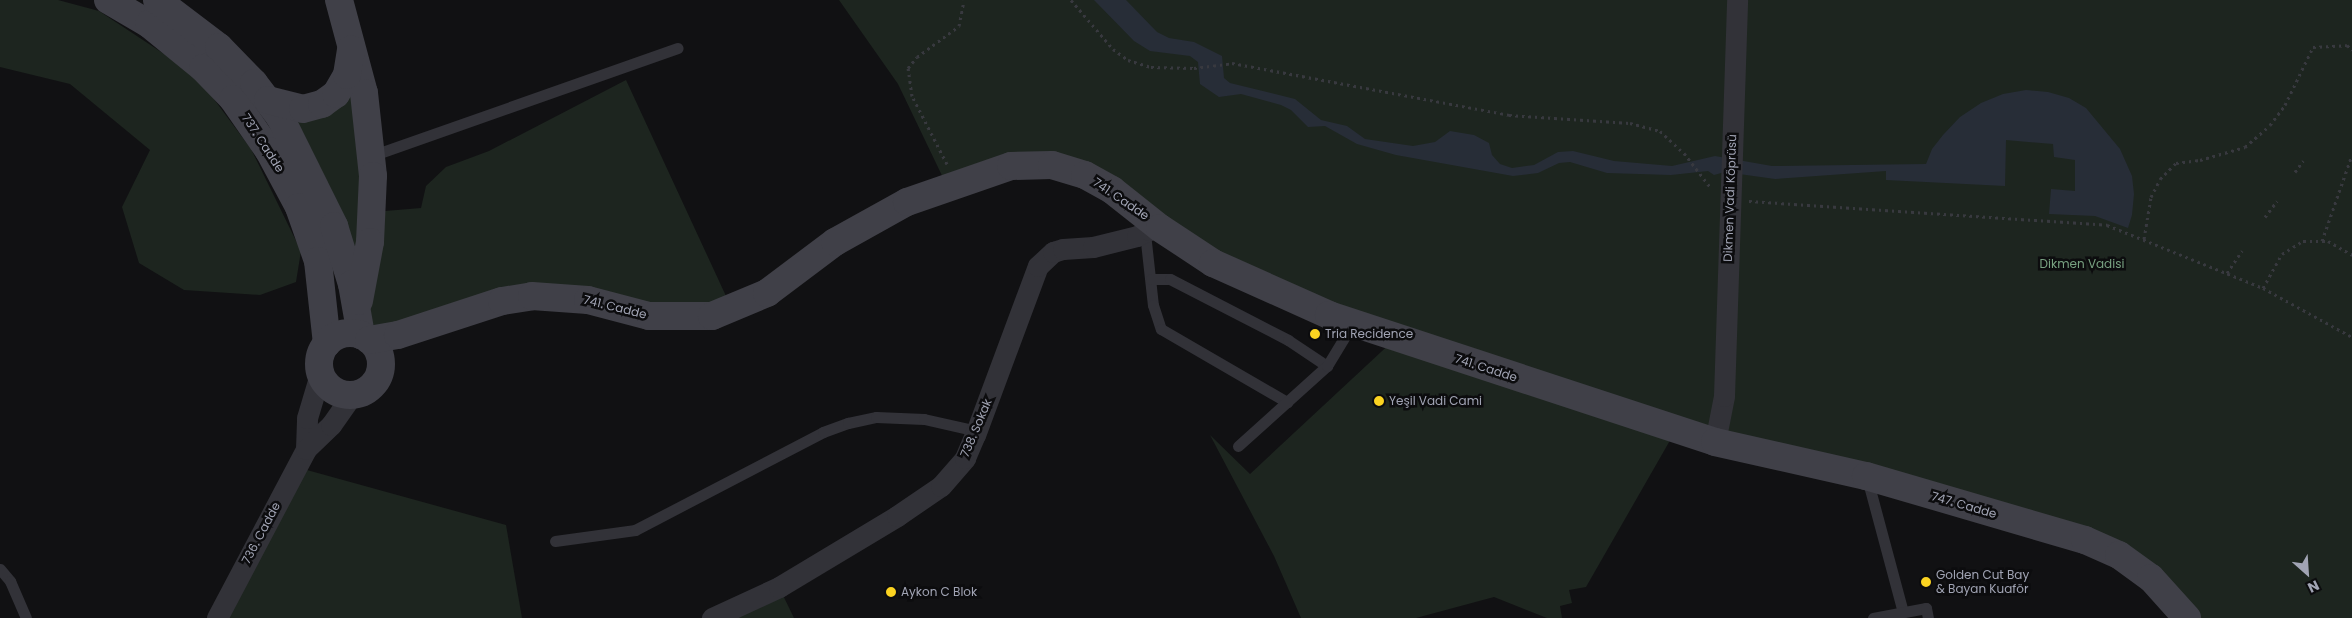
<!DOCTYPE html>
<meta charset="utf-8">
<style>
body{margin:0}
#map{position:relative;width:2352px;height:618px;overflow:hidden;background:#111113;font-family:Poppins,sans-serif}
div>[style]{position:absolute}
.green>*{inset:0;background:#1d251f}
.water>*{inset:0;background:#272d37}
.path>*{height:3px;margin-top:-1.5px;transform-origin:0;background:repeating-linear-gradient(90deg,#38393f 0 2.5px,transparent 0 6.5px)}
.lane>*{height:11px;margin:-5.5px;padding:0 5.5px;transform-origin:5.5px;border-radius:5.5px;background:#323238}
.street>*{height:21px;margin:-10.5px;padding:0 10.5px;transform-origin:10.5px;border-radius:10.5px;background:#323238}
.secondary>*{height:28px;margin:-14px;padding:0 14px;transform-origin:14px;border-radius:14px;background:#404048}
.secondary>.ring{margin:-14px;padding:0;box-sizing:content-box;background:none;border:28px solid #404048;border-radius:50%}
.street-bridge>*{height:21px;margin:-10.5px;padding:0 10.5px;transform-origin:10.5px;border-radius:10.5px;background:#323238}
.dots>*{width:14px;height:14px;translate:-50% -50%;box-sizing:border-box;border:2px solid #0c0c0e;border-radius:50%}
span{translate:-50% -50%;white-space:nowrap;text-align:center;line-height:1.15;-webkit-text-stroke:5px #0c0c0e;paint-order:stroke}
.street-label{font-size:12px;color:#a1a4b4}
.park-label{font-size:12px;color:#77a080}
.poi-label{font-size:12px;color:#a1a4b4}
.left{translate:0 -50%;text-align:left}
.north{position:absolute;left:2282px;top:548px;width:50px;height:50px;-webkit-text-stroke:4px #0c0c0e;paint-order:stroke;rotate:154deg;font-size:14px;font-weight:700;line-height:20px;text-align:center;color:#a1a4b4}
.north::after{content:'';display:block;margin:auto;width:18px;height:22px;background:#a1a4b4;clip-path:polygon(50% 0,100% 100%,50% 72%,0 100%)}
</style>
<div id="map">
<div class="green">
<div style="clip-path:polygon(0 0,58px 0,99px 11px,196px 75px,251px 149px,301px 251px,296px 282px,260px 295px,184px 290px,139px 263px,122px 207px,150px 150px,70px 84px,0 67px)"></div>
<div style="clip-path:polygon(839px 0,2352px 0,2352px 618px,2187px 618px,2119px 555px,1676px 430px,1586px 587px,1569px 590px,1572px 603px,1560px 606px,1562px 618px,1547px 618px,1494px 597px,1416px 618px,1301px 618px,1274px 556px,1210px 435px,1250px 474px,1396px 338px,1329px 315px,1069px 169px,947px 186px,898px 84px)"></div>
<div style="clip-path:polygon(347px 75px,373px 212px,421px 208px,426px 186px,446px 167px,489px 151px,626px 80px,732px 309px,558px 295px,369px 340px,289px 107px)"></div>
<div style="clip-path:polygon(296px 467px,506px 525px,522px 618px,217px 618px)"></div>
<div style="clip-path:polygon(779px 587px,794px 618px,712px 618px)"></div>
</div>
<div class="water">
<div style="clip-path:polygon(1094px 0,1126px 0,1157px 32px,1169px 38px,1194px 42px,1222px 56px,1224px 78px,1230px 83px,1295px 99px,1321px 120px,1347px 126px,1365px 139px,1413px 146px,1435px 142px,1450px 131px,1474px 135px,1489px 143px,1492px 155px,1500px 164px,1512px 168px,1534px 165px,1558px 152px,1573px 151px,1614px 161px,1672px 166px,1715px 156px,1772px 166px,1926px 164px,1932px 149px,1943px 135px,1960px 117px,1981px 103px,2003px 94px,2026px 90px,2048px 92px,2069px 98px,2086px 108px,2120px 149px,2132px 176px,2134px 194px,2132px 215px,2128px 228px,2095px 216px,2049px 214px,2051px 189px,2075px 191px,2075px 160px,2054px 157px,2053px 144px,2006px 140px,2005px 186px,1886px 180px,1886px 171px,1775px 179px,1725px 172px,1714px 175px,1708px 171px,1671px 175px,1607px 173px,1570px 162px,1559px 163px,1538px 173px,1513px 176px,1396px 155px,1357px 144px,1325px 126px,1308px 127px,1291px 110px,1281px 105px,1241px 94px,1219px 97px,1200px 84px,1198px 62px,1190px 56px,1150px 51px,1134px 41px)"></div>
</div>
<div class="path">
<div style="left:1071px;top:0;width:65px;rotate:49.4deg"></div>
<div style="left:1113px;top:49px;width:19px;rotate:36deg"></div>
<div style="left:1128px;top:60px;width:24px;rotate:17deg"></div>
<div style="left:1151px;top:67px;width:43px;rotate:1.3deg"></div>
<div style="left:1194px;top:68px;width:38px;rotate:-7deg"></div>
<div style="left:1232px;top:63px;width:282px;rotate:10.6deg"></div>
<div style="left:1509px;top:115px;width:121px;rotate:3.8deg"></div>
<div style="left:1630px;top:123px;width:31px;rotate:15deg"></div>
<div style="left:1660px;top:131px;width:33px;rotate:43deg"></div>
<div style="left:1684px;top:153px;width:44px;rotate:52.4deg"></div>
<div style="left:947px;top:164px;width:76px;rotate:-117.2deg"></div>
<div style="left:912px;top:96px;width:28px;rotate:-98deg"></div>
<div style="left:908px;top:68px;width:14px;rotate:-51deg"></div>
<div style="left:917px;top:57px;width:52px;rotate:-36.4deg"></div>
<div style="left:959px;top:26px;width:26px;rotate:-79deg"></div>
<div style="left:2295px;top:172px;width:14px;rotate:-54deg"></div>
<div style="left:1749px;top:201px;width:359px;rotate:3.8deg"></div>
<div style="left:2107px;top:225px;width:168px;rotate:22deg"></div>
<div style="left:2263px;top:288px;width:39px;rotate:-61deg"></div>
<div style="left:2282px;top:254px;width:25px;rotate:-32deg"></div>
<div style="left:2303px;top:241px;width:25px"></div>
<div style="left:2328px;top:241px;width:28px;rotate:30deg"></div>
<div style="left:2265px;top:217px;width:20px;rotate:-53deg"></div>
<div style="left:2144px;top:239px;width:43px;rotate:-80.5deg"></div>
<div style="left:2151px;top:197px;width:20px;rotate:-63deg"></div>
<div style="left:2160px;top:179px;width:23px;rotate:-45deg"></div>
<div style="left:2176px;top:163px;width:24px;rotate:-7deg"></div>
<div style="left:2200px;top:160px;width:47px;rotate:-16.1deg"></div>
<div style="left:2245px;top:147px;width:33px;rotate:-41deg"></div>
<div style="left:2270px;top:125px;width:25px;rotate:-53deg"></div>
<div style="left:2285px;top:105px;width:64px;rotate:-64.2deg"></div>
<div style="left:2313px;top:47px;width:34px;rotate:-3deg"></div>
<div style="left:2347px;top:45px;width:7px;rotate:45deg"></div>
<div style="left:2322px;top:241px;width:91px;rotate:-70.8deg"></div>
<div style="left:2227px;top:273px;width:27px;rotate:-56deg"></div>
<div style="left:2263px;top:288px;width:102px;rotate:28.8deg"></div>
</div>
<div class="lane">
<div style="left:371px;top:156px;width:325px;rotate:-19.4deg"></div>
<div style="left:1145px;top:233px;width:72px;rotate:83.7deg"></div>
<div style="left:1153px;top:305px;width:25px;rotate:72deg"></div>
<div style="left:1161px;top:329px;width:146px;rotate:30.1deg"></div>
<div style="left:1151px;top:279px;width:19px"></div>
<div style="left:1170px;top:279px;width:133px;rotate:27.3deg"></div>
<div style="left:1288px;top:340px;width:47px;rotate:33.7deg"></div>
<div style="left:1238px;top:446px;width:120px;rotate:-42deg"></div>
<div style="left:1327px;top:366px;width:50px;rotate:-58.8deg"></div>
<div style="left:1867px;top:478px;width:139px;rotate:75deg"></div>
<div style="left:555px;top:541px;width:81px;rotate:-7.8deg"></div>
<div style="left:635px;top:530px;width:212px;rotate:-27.5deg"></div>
<div style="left:823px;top:432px;width:27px;rotate:-20deg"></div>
<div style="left:848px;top:423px;width:29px;rotate:-12deg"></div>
<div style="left:876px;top:417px;width:48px;rotate:2.4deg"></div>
<div style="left:924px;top:419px;width:54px;rotate:12.8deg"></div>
<div style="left:0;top:569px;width:16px;rotate:50deg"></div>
<div style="left:10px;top:581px;width:40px;rotate:66.6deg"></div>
<div style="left:1873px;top:618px;width:54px;rotate:-10.7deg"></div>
<div style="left:1926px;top:608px;width:10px;rotate:79deg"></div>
</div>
<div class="street">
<div style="left:1715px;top:442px;width:47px;rotate:-78.9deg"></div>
<div style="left:306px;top:449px;width:31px;rotate:-88deg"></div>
<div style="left:307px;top:418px;width:46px;rotate:-73.5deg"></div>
<div style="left:217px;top:618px;width:191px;rotate:-62.2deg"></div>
<div style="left:306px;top:449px;width:35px;rotate:-44deg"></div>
<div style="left:331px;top:425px;width:37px;rotate:-55deg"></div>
<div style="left:712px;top:618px;width:74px;rotate:-24.8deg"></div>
<div style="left:779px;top:587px;width:138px;rotate:-31deg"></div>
<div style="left:897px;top:516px;width:53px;rotate:-34.3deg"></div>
<div style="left:941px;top:486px;width:37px;rotate:-49deg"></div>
<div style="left:965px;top:458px;width:25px;rotate:-67deg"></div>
<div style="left:975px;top:435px;width:180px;rotate:-69.6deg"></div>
<div style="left:1038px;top:266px;width:21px;rotate:-43deg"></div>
<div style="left:1053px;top:252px;width:10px;rotate:-17deg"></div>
<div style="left:1063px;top:249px;width:30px;rotate:-4deg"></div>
<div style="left:1093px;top:247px;width:45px;rotate:-14deg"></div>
<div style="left:1137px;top:236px;width:13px;rotate:-27deg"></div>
<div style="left:1149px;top:230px;width:10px;rotate:-73deg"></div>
</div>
<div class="secondary">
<div style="left:108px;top:0;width:48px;rotate:30.3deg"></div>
<div style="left:149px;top:24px;width:70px;rotate:39.2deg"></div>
<div style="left:203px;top:68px;width:43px;rotate:45.9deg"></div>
<div style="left:233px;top:99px;width:63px;rotate:55.3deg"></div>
<div style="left:269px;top:151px;width:64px;rotate:61.8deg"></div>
<div style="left:299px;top:207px;width:57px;rotate:70.6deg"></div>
<div style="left:318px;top:261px;width:83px;rotate:83.8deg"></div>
<div style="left:157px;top:0;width:78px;rotate:37.2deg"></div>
<div style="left:219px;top:47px;width:50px;rotate:45.8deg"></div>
<div style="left:254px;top:83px;width:43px;rotate:52.6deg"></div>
<div style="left:280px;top:117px;width:122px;rotate:63.6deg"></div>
<div style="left:334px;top:226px;width:61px;rotate:72.8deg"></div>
<div style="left:352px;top:284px;width:52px;rotate:80deg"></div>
<div style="left:339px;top:0;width:96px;rotate:75deg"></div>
<div style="left:364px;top:93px;width:83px;rotate:83.8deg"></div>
<div style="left:373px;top:176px;width:66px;rotate:92.6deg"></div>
<div style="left:370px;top:242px;width:60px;rotate:100.6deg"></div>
<div style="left:268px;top:100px;width:36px;rotate:14deg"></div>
<div style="left:303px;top:109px;width:20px;rotate:-15deg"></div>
<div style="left:322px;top:104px;width:17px;rotate:-36deg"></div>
<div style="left:336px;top:94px;width:22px;rotate:-60deg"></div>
<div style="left:347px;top:75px;width:26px;rotate:-81deg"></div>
<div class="ring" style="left:319px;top:333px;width:34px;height:34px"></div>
<div style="left:369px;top:340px;width:29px;rotate:-10deg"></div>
<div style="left:398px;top:335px;width:109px;rotate:-18.1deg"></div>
<div style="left:502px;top:301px;width:30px;rotate:-9deg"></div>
<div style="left:532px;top:296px;width:56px;rotate:4.1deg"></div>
<div style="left:588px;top:300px;width:63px;rotate:14.7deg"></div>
<div style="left:649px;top:316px;width:63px"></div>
<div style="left:712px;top:316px;width:60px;rotate:-22.7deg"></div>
<div style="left:767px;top:293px;width:85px;rotate:-36.9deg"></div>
<div style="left:835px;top:242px;width:82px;rotate:-29.1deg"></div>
<div style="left:907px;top:202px;width:110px;rotate:-19.1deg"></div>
<div style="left:1011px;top:166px;width:41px;rotate:-1.4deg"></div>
<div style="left:1052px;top:165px;width:34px;rotate:17deg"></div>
<div style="left:1085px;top:175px;width:31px;rotate:29deg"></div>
<div style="left:1112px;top:190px;width:61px;rotate:38.4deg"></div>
<div style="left:1160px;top:228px;width:64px;rotate:33.4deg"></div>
<div style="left:1213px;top:263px;width:127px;rotate:24.1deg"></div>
<div style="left:1329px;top:315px;width:406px;rotate:18.2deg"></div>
<div style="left:1715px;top:442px;width:155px;rotate:12.7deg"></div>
<div style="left:1866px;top:476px;width:228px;rotate:16.3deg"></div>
<div style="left:2085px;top:540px;width:37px;rotate:24deg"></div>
<div style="left:2119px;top:555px;width:39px;rotate:36deg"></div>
<div style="left:2151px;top:578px;width:54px;rotate:48deg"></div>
</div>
<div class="street-bridge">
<div style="left:1724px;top:396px;width:396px;rotate:-88.1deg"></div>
</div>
<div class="dots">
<div style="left:1315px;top:334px;background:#fbd321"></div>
<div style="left:1379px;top:401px;background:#fbd321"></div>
<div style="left:1926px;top:582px;background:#fbd321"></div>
<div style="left:891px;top:592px;background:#fbd321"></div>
</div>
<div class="street-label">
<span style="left:263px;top:143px;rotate:57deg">737. Cadde</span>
<span style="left:1730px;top:198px;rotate:-88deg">Dikmen Vadi Köprüsü</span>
<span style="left:1121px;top:199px;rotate:34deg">741. Cadde</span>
<span style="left:615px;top:307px;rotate:14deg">741. Cadde</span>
<span style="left:1486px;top:368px;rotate:18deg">741. Cadde</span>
<span style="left:976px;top:428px;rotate:-67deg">738. Sokak</span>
<span style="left:1964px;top:505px;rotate:16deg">747. Cadde</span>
<span style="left:261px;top:533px;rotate:-62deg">736. Cadde</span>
</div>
<div class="park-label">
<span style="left:2082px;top:264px">Dikmen Vadisi</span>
</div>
<div class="poi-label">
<span class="left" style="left:1325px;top:334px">Tria Recidence</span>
<span class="left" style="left:1389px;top:401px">Yeşil Vadi Cami</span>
<span class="left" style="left:1936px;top:582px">Golden Cut Bay<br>&amp; Bayan Kuaför</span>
<span class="left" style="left:901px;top:592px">Aykon C Blok</span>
</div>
<div class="north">N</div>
</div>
